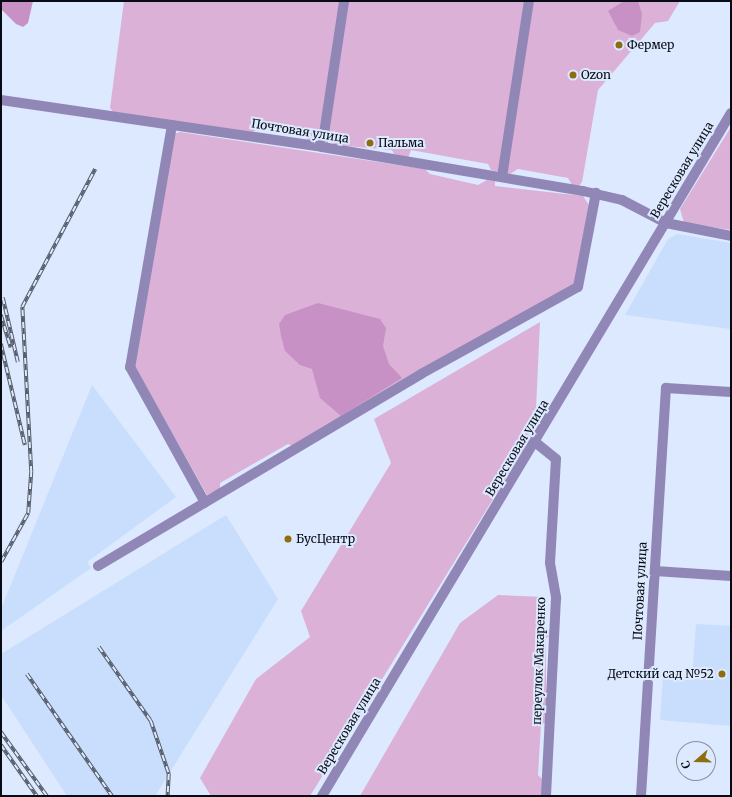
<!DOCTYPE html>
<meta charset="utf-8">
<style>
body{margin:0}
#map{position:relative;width:732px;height:797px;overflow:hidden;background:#dce9fe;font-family:Merriweather,serif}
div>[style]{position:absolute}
.built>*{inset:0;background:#c9ddfd}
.green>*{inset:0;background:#dbb1d8}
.forest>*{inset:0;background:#c791c5}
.minor>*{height:10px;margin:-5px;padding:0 5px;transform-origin:5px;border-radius:5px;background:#9187b6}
.rail>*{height:3.5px;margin-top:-1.75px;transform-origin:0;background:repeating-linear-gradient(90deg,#dce9fe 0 6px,#555d6a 0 12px);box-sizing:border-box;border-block:1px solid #555d6a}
.dots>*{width:11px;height:11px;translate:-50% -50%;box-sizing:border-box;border:2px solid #dce9fe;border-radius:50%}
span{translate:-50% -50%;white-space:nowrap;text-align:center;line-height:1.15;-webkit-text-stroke:4px #dce9fe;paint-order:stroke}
.poi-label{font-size:12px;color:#070c14}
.left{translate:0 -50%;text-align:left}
.right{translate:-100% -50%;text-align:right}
.street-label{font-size:12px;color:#070c14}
.frame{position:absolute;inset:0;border:2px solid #070c14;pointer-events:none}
.north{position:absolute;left:676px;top:741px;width:40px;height:40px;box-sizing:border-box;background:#dce9fe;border:1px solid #8791a0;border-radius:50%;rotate:250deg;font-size:11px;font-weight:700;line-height:16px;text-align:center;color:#070c14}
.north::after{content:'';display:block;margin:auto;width:14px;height:18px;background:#8c6d0f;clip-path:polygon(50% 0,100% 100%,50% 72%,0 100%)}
</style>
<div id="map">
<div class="built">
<div style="clip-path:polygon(677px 234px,731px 243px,731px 329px,625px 315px,668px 239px)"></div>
<div style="clip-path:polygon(92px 385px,176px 497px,87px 562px,91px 568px,1px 631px,1px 609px)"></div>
<div style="clip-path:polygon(226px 515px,278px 599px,155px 796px,67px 796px,1px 695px,1px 654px)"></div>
<div style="clip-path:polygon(696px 624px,731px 626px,731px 726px,660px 720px,663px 677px,692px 679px)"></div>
</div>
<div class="green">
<div style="clip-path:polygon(124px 1px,680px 1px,668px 21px,655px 23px,598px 90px,582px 182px,579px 186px,572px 185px,568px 178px,518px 169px,510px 174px,491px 170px,488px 164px,411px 150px,408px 158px,394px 154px,392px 150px,335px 145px,328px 137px,320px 136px,316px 141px,308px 141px,305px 133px,259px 125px,253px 133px,113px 112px,110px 108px)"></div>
<div style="clip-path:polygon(731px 127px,731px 230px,684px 223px,680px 209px)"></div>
<div style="clip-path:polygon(180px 132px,425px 169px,430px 174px,478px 185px,487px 180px,495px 181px,495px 186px,583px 196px,589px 205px,574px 284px,292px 446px,288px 444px,220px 483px,220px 489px,207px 495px,134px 366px,174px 134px)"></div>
<div style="clip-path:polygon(540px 322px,535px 431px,310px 796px,211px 796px,200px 778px,256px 679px,310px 637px,301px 611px,391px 463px,374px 419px)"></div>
<div style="clip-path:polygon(498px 595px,544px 597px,543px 627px,551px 630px,550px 636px,546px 638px,546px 723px,541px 724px,538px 775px,542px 779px,542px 796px,360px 796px,460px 623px)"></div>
</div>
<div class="forest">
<div style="clip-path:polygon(1px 1px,33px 1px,28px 23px,23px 27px,16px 24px,1px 9px)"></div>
<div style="clip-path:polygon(624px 1px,638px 1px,642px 14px,640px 32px,632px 36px,618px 30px,608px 11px)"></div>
<div style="clip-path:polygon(318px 303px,380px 319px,386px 328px,383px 346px,389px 364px,402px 378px,341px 416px,320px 398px,312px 369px,300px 365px,285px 351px,281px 336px,279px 324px,285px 315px)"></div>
</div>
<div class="minor">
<div style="left:1px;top:100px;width:324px;rotate:8.3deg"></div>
<div style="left:322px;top:147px;width:265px;rotate:9.6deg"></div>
<div style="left:583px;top:191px;width:40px;rotate:13deg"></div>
<div style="left:622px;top:200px;width:50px;rotate:27.6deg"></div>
<div style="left:666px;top:223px;width:66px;rotate:11.3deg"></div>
<div style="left:172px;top:125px;width:246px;rotate:99.8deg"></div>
<div style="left:130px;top:367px;width:155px;rotate:61.1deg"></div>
<div style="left:322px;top:147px;width:148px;rotate:-81.4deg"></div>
<div style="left:502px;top:177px;width:178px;rotate:-81.3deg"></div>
<div style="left:535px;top:442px;width:27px;rotate:39deg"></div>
<div style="left:556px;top:459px;width:104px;rotate:93.3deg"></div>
<div style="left:550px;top:563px;width:36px;rotate:80deg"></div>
<div style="left:556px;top:598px;width:198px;rotate:92.9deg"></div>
<div style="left:98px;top:566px;width:376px;rotate:-30.7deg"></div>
<div style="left:421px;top:374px;width:179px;rotate:-29deg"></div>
<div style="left:578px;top:287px;width:96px;rotate:-79.2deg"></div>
<div style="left:655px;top:571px;width:76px;rotate:3.8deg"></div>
<div style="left:322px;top:796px;width:796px;rotate:-59.09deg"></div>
<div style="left:641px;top:796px;width:409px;rotate:-86.5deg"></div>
<div style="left:666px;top:388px;width:65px;rotate:3.5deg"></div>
</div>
<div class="rail">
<div style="left:3px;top:298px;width:66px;rotate:76.8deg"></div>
<div style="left:1px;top:315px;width:34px;rotate:73deg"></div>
<div style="left:1px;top:344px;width:104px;rotate:76.6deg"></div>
<div style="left:1px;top:562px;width:56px;rotate:-61.1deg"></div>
<div style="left:28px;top:513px;width:41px;rotate:-85.8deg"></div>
<div style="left:31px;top:472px;width:165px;rotate:-93.1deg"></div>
<div style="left:22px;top:307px;width:156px;rotate:-62.1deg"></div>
<div style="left:99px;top:647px;width:90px;rotate:54.9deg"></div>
<div style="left:151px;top:721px;width:56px;rotate:71.2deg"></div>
<div style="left:169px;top:774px;width:22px;rotate:93deg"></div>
<div style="left:27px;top:674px;width:149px;rotate:55.1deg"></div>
<div style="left:1px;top:732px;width:79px;rotate:54.3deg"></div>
<div style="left:1px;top:745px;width:62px;rotate:54.8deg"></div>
</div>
<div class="dots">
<div style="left:619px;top:45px;background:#8c6d0f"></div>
<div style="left:573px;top:75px;background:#8c6d0f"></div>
<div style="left:370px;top:143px;background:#8c6d0f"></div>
<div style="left:288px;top:539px;background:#8c6d0f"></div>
<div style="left:722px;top:674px;background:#8c6d0f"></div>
</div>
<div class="poi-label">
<span class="left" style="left:627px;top:45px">Фермер</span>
<span class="left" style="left:581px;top:75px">Ozon</span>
<span class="left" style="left:378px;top:143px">Пальма</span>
<span class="left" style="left:296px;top:539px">БусЦентр</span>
<span class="right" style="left:714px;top:674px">Детский сад №52</span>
</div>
<div class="street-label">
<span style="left:300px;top:131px;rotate:9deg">Почтовая улица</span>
<span style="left:682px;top:170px;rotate:-59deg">Вересковая улица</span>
<span style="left:517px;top:448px;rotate:-59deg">Вересковая улица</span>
<span style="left:640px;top:591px;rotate:-87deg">Почтовая улица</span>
<span style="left:539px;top:661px;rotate:-88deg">переулок Макаренко</span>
<span style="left:349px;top:726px;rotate:-59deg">Вересковая улица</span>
</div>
<div class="frame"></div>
<div class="north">С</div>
</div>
